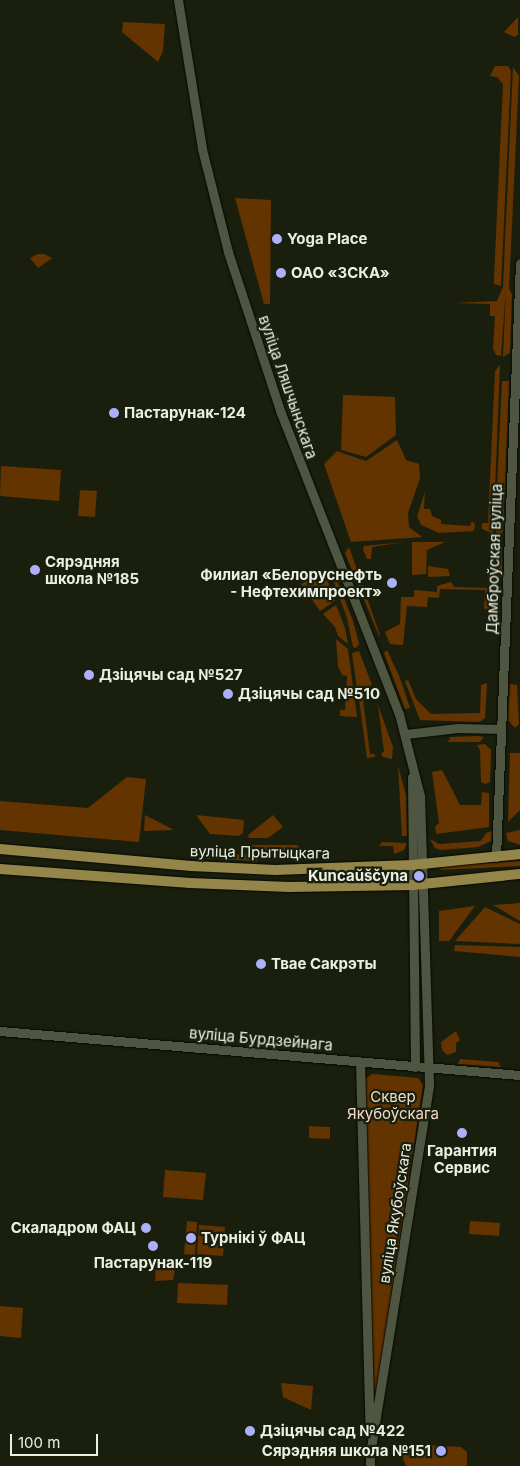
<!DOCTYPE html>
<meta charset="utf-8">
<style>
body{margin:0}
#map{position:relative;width:520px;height:1466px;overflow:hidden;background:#1a1f0d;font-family:Inter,sans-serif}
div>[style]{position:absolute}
.green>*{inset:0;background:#633400}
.roads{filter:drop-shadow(0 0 1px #050900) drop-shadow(0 0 1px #050900)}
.secondary>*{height:9px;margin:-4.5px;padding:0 4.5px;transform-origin:4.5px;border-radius:4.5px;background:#4e5540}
.primary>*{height:10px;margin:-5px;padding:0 5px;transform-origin:5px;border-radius:5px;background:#948548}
.dots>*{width:14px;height:14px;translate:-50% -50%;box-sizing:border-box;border:2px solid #1a1f0d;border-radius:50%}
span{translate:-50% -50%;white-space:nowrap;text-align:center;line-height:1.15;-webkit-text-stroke:4.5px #1a1f0d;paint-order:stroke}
.poi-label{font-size:15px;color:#ebefe3;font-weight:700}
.left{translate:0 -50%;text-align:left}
.right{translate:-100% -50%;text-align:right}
.street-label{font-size:15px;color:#ebefe3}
.park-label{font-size:15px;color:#f0dbcb}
.scale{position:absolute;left:10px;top:1434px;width:88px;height:22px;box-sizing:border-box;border:2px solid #ebefe3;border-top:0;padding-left:6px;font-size:15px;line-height:18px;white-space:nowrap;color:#ebefe3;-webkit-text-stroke:4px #1a1f0d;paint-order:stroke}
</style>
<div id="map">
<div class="green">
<div style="clip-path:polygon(518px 17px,518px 35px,514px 37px,504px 32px)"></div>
<div style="clip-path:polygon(123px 22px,165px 24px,163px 51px,158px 62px,122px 32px)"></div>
<div style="clip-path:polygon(495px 66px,508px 66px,511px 71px,501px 286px,494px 284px,494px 278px,503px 84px,497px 77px,490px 76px)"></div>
<div style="clip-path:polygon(513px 67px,519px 76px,509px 288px,512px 295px,510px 353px,503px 357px,506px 288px,501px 356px,496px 355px,493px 349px,495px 316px,490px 316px,490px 304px,454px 303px,497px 301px,503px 287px)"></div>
<div style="clip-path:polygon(235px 198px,271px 200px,270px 304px,264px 304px)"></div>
<div style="clip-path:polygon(38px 254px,44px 254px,52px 258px,38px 268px,30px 258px)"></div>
<div style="clip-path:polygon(500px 365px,494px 514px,493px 534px,482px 529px,482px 523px,488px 523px,495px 371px)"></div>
<div style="clip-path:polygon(502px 381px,509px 381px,503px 532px,501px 534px,496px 534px,496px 510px)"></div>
<div style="clip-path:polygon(343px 395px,395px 397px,396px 435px,366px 457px,341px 450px)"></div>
<div style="clip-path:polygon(397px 440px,406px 460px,419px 464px,420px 478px,408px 513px,409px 527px,422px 537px,351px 542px,324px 464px,337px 451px,366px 461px)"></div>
<div style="clip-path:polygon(1px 466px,61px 470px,59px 501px,0 496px)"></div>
<div style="clip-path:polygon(80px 490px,97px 491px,95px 517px,78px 516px)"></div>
<div style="clip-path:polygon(425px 492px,424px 509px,430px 509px,432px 516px,441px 520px,441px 524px,470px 526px,472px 521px,475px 524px,474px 531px,439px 533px,421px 525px,417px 516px)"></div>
<div style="clip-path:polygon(404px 542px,372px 547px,371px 559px,367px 559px,363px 550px,364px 546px)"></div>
<div style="clip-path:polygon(412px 542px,445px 542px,427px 550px,426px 574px,412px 575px)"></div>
<div style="clip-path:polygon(496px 544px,502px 547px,502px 576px,494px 581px)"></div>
<div style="clip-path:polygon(349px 547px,380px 635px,379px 636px,345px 553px)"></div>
<div style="clip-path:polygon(428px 566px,448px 569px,450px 576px,428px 577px)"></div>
<div style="clip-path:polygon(330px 571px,333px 571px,353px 621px,359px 644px,356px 648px,353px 647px,347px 618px)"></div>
<div style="clip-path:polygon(324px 572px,335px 601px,320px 611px,301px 584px)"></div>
<div style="clip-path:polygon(451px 582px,454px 587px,490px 588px,492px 584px,491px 610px,484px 609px,485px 590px,440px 589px,439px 598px,428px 597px,427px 607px,407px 606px,403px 645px,390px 644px,385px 632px,400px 624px,401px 597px,414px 597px,414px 590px,437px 592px,437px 586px)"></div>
<div style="clip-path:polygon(336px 605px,345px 628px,348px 644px,338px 636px,335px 627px,323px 614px)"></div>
<div style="clip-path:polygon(336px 639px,348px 649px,357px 717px,340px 716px,340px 710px,345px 710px,347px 676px,342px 675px,338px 666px)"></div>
<div style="clip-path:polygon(387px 650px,400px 678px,410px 708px,405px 709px,384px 653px)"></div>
<div style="clip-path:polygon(359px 651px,372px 685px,358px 696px,352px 653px)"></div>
<div style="clip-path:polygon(408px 680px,416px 699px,431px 714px,480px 713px,481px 685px,487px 683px,485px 718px,480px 722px,420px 720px,405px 681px)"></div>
<div style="clip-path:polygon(510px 684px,517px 685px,519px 724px,515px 728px,508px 720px)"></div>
<div style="clip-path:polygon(373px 689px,377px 698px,363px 700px,370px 754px,375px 754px,375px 757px,367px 758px,359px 699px)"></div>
<div style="clip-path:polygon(378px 705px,393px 747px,392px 759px,383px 757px,381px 753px,384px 752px)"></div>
<div style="clip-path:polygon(450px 737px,479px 736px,484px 737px,480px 742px,448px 742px)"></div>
<div style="clip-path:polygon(485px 744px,491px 750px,490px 782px,485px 784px,481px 782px,480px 750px,477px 745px)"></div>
<div style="clip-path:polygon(510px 753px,520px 753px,520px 810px,508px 822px)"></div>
<div style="clip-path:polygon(398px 766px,406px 795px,407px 836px,402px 836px)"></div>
<div style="clip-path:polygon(442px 770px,460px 805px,481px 805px,482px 792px,489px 793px,489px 827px,436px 834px,435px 827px,439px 823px,432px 772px)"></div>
<div style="clip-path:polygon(127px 777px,146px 779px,139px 842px,0 830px,0 801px,88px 808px)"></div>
<div style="clip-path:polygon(145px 815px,174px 830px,144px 831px)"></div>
<div style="clip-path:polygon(196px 815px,244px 820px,243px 833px,239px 836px,210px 834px)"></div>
<div style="clip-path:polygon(273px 815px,283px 827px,268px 838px,249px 838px,248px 835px)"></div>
<div style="clip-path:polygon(520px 830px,520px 845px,508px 841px,506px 833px)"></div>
<div style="clip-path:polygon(492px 831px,491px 841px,478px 847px,441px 850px,435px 848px,430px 839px,439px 844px,481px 841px,486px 833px)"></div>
<div style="clip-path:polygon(382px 842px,407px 843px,404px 850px,394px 854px,393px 846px,379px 846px)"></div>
<div style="clip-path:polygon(245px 845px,297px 845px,300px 848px,300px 858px,269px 860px,259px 848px)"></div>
<div style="clip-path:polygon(196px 851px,204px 851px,205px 854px,250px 855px,251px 852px,258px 858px,257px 861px,194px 858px)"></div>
<div style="clip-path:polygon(520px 861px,520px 866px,439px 870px,446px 866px)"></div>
<div style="clip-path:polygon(520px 903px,520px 921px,493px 905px)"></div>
<div style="clip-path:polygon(475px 906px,449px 941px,439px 941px,439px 911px)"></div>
<div style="clip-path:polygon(485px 907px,520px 924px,520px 944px,455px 941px)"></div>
<div style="clip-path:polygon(455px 945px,520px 947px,520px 957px,454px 951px)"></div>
<div style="clip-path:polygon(456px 1031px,460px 1040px,456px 1043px,456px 1052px,447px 1055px,442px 1050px,441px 1042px)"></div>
<div style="clip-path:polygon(460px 1059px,498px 1062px,501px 1067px,458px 1064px)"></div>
<div style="clip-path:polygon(372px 1074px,418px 1078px,423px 1085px,373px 1415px,365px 1079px)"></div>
<div style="clip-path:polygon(309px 1126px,330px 1127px,330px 1139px,309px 1138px)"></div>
<div style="clip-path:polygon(165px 1170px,206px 1173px,203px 1200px,163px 1197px)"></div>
<div style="clip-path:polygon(187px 1221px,197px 1222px,195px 1255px,184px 1254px)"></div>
<div style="clip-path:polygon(470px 1221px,500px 1223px,499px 1236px,469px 1234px)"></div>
<div style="clip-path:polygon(199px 1225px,225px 1227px,223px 1256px,197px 1254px)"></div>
<div style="clip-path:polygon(156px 1263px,176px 1264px,173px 1280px,155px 1281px)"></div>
<div style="clip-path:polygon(178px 1283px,228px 1285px,227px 1305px,177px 1303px)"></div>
<div style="clip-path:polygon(0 1306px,23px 1308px,21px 1338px,0 1336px)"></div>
<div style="clip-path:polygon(281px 1383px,313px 1386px,311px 1410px,283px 1397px)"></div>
<div style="clip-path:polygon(411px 1444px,461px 1447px,467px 1452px,467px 1466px,406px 1466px,402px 1456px,404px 1449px)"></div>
</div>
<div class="roads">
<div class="secondary">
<div style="left:178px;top:0;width:151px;rotate:80.8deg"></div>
<div style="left:202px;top:149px;width:106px;rotate:75.8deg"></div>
<div style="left:228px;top:252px;width:169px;rotate:71.8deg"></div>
<div style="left:281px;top:413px;width:323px;rotate:68.6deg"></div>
<div style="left:399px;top:714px;width:85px;rotate:75.6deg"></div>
<div style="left:420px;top:796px;width:290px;rotate:88.2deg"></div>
<div style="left:429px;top:1086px;width:373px;rotate:99.1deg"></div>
<div style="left:406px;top:734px;width:52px;rotate:-6.6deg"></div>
<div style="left:458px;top:728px;width:43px;rotate:1.3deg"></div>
<div style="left:412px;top:777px;width:290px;rotate:89.4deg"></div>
<div style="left:496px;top:857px;width:594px;rotate:-87.69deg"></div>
<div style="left:0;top:1031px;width:522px;rotate:4.84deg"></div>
<div style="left:360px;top:1062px;width:370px;rotate:88.5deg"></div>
<div style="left:370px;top:1466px;width:16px;rotate:-90deg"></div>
</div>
<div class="primary">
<div style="left:0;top:849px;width:192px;rotate:5.1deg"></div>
<div style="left:191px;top:866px;width:84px;rotate:2.7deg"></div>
<div style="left:275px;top:870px;width:137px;rotate:-2.1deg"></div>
<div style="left:412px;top:865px;width:109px;rotate:-5.8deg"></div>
<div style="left:0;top:869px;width:191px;rotate:4.2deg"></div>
<div style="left:190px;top:883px;width:99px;rotate:2.3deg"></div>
<div style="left:289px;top:887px;width:124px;rotate:-0.9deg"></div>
<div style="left:413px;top:885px;width:108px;rotate:-5.9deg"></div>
</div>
</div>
<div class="dots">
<div style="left:277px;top:239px;background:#adaffb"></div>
<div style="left:281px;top:273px;background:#adaffb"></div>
<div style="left:114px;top:413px;background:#adaffb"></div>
<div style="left:35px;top:570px;background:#adaffb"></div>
<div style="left:392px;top:583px;background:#adaffb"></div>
<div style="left:89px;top:675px;background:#adaffb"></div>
<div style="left:228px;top:694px;background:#adaffb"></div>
<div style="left:419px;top:876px;background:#adaffb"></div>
<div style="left:261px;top:964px;background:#adaffb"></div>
<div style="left:462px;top:1133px;background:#adaffb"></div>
<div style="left:146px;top:1228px;background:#adaffb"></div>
<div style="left:191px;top:1238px;background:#adaffb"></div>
<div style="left:153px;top:1246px;background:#adaffb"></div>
<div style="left:250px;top:1431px;background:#adaffb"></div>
<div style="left:441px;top:1451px;background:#adaffb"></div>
</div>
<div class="poi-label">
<span class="left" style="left:287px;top:239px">Yoga Place</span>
<span class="left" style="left:291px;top:273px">ОАО «ЗСКА»</span>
<span class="left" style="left:124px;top:413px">Пастарунак-124</span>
<span class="left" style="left:45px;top:570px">Сярэдняя<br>школа №185</span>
<span class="right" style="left:382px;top:583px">Филиал «Белоруснефть<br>- Нефтехимпроект»</span>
<span class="left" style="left:99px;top:675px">Дзіцячы сад №527</span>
<span class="left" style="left:238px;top:694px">Дзіцячы сад №510</span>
<span class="right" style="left:408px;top:876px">Kuncaŭščyna</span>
<span class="left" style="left:271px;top:964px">Твае Сакрэты</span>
<span style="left:462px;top:1159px">Гарантия<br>Сервис</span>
<span class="right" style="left:136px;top:1228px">Скаладром ФАЦ</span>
<span class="left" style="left:201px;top:1238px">Турнікі ў ФАЦ</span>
<span style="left:153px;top:1263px">Пастарунак-119</span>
<span class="left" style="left:260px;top:1431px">Дзіцячы сад №422</span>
<span class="right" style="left:431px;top:1451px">Сярэдняя школа №151</span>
</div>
<div class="street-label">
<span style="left:288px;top:387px;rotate:71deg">вуліца Ляшчынскага</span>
<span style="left:494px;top:559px;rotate:-88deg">Дамброўская вуліца</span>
<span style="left:260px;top:852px;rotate:1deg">вуліца Прытыцкага</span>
<span style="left:261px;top:1039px;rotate:5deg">вуліца Бурдзейнага</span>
<span style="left:395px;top:1213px;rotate:-81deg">вуліца Якубоўскага</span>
</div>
<div class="park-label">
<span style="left:393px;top:1105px">Сквер<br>Якубоўскага</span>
</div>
<div class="scale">100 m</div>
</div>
